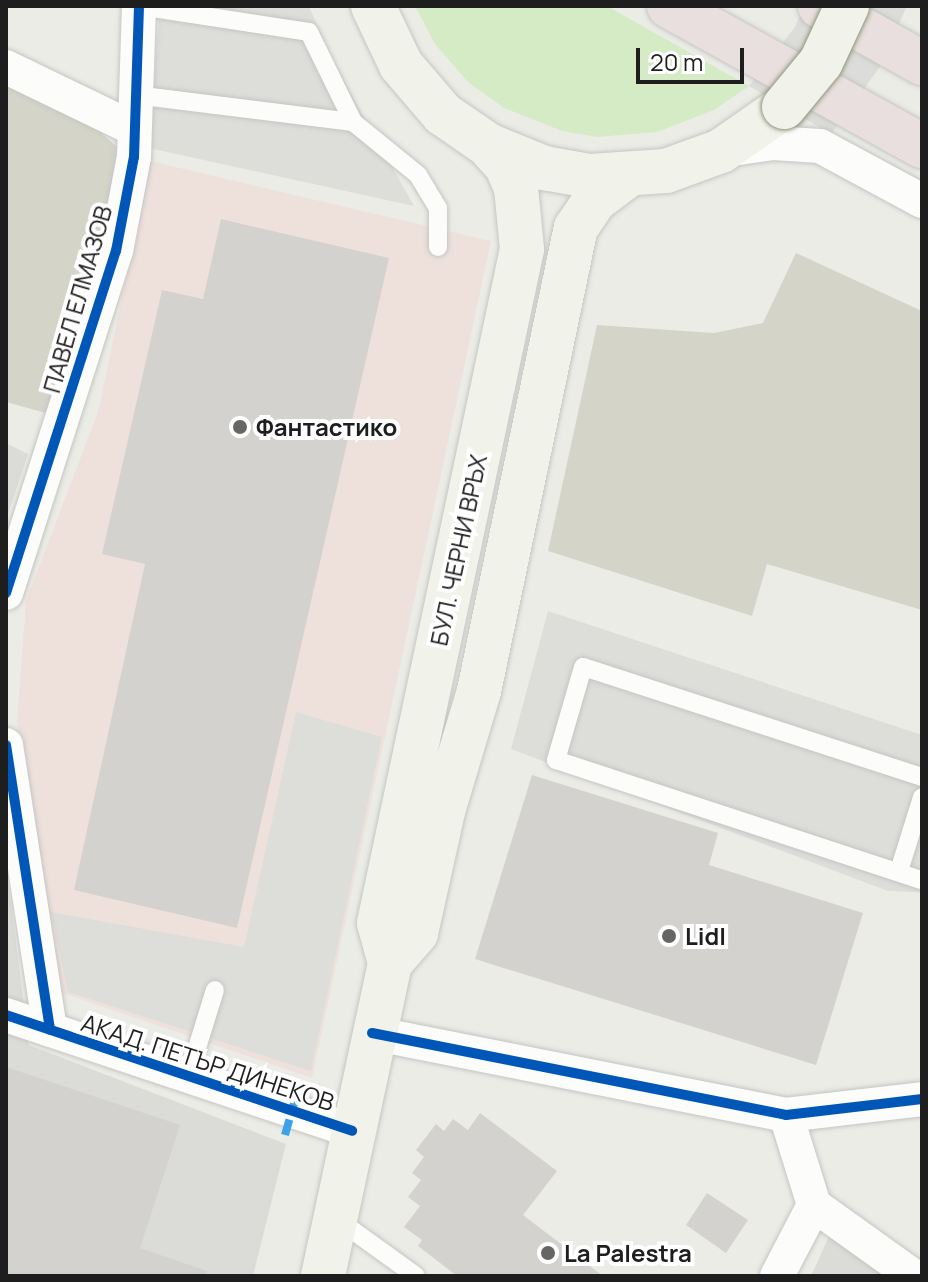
<!DOCTYPE html>
<meta charset="utf-8">
<style>
body{margin:0}
#map{position:relative;width:928px;height:1282px;overflow:hidden;background:#ecece7;font-family:Manrope,sans-serif}
div>[style]{position:absolute}
.residential>*{inset:0;background:#dbdbd8}
.commercial>*{inset:0;background:#eee1dc}
.construction>*{inset:0;background:#d4d5c8}
.grass>*{inset:0;background:#d4ebc5}
.parking>*{inset:0;background:#ddddda}
.pier>*{inset:0;background:#dcdcda}
.building>*{inset:0;background:#d3d2ce}
.roads{filter:drop-shadow(0 0 2px #c5c5c3) drop-shadow(0 0 2px #c5c5c3)}
.lane>*{height:18px;margin:-9px;padding:0 9px;transform-origin:9px;border-radius:9px;background:#fcfcfb}
.street>*{height:34px;margin:-17px;padding:0 17px;transform-origin:17px;border-radius:17px;background:#fcfcfb}
.secondary>*{height:44px;margin:-22px;padding:0 22px;transform-origin:22px;border-radius:22px;background:#f1f3ea}
.highway>*{height:44px;margin:-22px;padding:0 22px;transform-origin:22px;border-radius:22px;background:#e9dfde}
.bridges{filter:drop-shadow(0 0 2px #91967e) drop-shadow(0 0 2px #91967e)}
.secondary-bridge>*{height:44px;margin:-22px;padding:0 22px;transform-origin:22px;border-radius:22px;background:#f1f3ea}
.quiet>*{height:8px;margin-top:-4px;transform-origin:0;background:repeating-linear-gradient(90deg,#3da2ea 0 16px,transparent 0 24px)}
.cycleway>*{height:10px;margin:-5px;padding:0 5px;transform-origin:5px;border-radius:5px;background:#0057b8}
.dots>*{width:22px;height:22px;translate:-50% -50%;box-sizing:border-box;border:4px solid #fff;border-radius:50%}
span{translate:-50% -50%;white-space:nowrap;text-align:center;line-height:1.15;-webkit-text-stroke:8px #fff;paint-order:stroke}
.street-label{font-size:24px;color:#1e1e1e}
.poi-label{font-size:24px;color:#1e1e1e;font-weight:700}
.left{translate:0 -50%;text-align:left}
.frame{position:absolute;inset:0;border:8px solid #1e1e1e;pointer-events:none}
.scale{position:absolute;left:636px;top:48px;width:108px;height:36px;box-sizing:border-box;border:4px solid #1e1e1e;border-top:0;padding-left:10px;font-size:24px;line-height:28px;white-space:nowrap;color:#1e1e1e;-webkit-text-stroke:6px #fff;paint-order:stroke}
</style>
<div id="map">
<div class="residential">
<div style="clip-path:polygon(6px 443px,28px 454px,6px 520px)"></div>
<div style="clip-path:polygon(6px 864px,29px 1045px,286px 1144px,253px 1276px,6px 1276px)"></div>
<div style="clip-path:polygon(830px 1234px,913px 1276px,811px 1276px)"></div>
</div>
<div class="commercial">
<div style="clip-path:polygon(150px 161px,491px 241px,312px 1078px,62px 993px,17px 721px,26px 601px,99px 409px)"></div>
</div>
<div class="construction">
<div style="clip-path:polygon(6px 71px,95px 127px,117px 147px,100px 264px,63px 392px,46px 413px,6px 402px)"></div>
<div style="clip-path:polygon(796px 253px,922px 311px,922px 610px,767px 564px,752px 616px,548px 551px,597px 325px,714px 333px,763px 323px)"></div>
</div>
<div class="grass">
<div style="clip-path:polygon(415px 6px,607px 6px,749px 86px,714px 110px,657px 132px,597px 137px,562px 131px,504px 108px,468px 82px,435px 44px)"></div>
</div>
<div class="parking">
<div style="clip-path:polygon(160px 6px,309px 6px,330px 56px,414px 206px,149px 148px)"></div>
<div style="clip-path:polygon(548px 611px,922px 735px,922px 892px,888px 891px,511px 749px)"></div>
<div style="clip-path:polygon(296px 712px,382px 737px,311px 1071px,68px 992px,51px 912px,244px 947px)"></div>
</div>
<div class="pier">
<div style="clip-path:polygon(804px 6px,907px 6px,879px 68px,831px 134px,749px 86px,795px 27px)"></div>
</div>
<div class="building">
<div style="clip-path:polygon(221px 219px,389px 258px,237px 928px,74px 890px,145px 564px,102px 554px,162px 290px,203px 299px)"></div>
<div style="clip-path:polygon(532px 775px,718px 833px,709px 865px,863px 913px,816px 1065px,475px 959px)"></div>
<div style="clip-path:polygon(6px 1067px,180px 1125px,140px 1248px,207px 1271px,206px 1276px,6px 1276px)"></div>
<div style="clip-path:polygon(480px 1113px,557px 1171px,523px 1215px,603px 1276px,457px 1276px,418px 1246px,422px 1240px,404px 1227px,420px 1206px,408px 1197px,421px 1180px,412px 1173px,424px 1157px,416px 1150px,436px 1124px,444px 1131px,453px 1119px,468px 1130px)"></div>
<div style="clip-path:polygon(707px 1193px,748px 1220px,726px 1253px,686px 1225px)"></div>
</div>
<div class="roads">
<div class="lane">
<div style="left:139px;top:6px;width:172px;rotate:8.7deg"></div>
<div style="left:309px;top:32px;width:100px;rotate:63.9deg"></div>
<div style="left:135px;top:95px;width:220px;rotate:7.1deg"></div>
<div style="left:353px;top:122px;width:84px;rotate:39.2deg"></div>
<div style="left:418px;top:175px;width:39px;rotate:59deg"></div>
<div style="left:438px;top:208px;width:39px;rotate:90deg"></div>
<div style="left:922px;top:777px;width:356px;rotate:-162deg"></div>
<div style="left:583px;top:667px;width:97px;rotate:106.2deg"></div>
<div style="left:556px;top:760px;width:385px;rotate:18.2deg"></div>
<div style="left:899px;top:871px;width:77px;rotate:-72.7deg"></div>
<div style="left:188px;top:1077px;width:91px;rotate:-72.8deg"></div>
<div style="left:337px;top:1219px;width:97px;rotate:35.8deg"></div>
</div>
<div class="street">
<div style="left:6px;top:67px;width:142px;rotate:25.8deg"></div>
<div style="left:725px;top:150px;width:49px;rotate:-8.3deg"></div>
<div style="left:773px;top:143px;width:47px;rotate:3.7deg"></div>
<div style="left:820px;top:146px;width:116px;rotate:28.3deg"></div>
<div style="left:6px;top:593px;width:359px;rotate:-72.2deg"></div>
<div style="left:116px;top:251px;width:96px;rotate:-79.2deg"></div>
<div style="left:134px;top:157px;width:150px;rotate:-88.1deg"></div>
<div style="left:6px;top:745px;width:288px;rotate:81.2deg"></div>
<div style="left:6px;top:1015px;width:365px;rotate:18.5deg"></div>
<div style="left:372px;top:1033px;width:422px;rotate:11.2deg"></div>
<div style="left:786px;top:1115px;width:137px;rotate:-6.7deg"></div>
<div style="left:786px;top:1115px;width:94px;rotate:72.7deg"></div>
<div style="left:814px;top:1205px;width:122px;rotate:35.6deg"></div>
<div style="left:777px;top:1276px;width:80px;rotate:-62.5deg"></div>
</div>
<div class="secondary">
<div style="left:373px;top:6px;width:65px;rotate:64.6deg"></div>
<div style="left:401px;top:65px;width:65px;rotate:49.4deg"></div>
<div style="left:443px;top:114px;width:55px;rotate:34.6deg"></div>
<div style="left:488px;top:145px;width:61px;rotate:22.3deg"></div>
<div style="left:544px;top:168px;width:47px;rotate:9.9deg"></div>
<div style="left:590px;top:176px;width:76px;rotate:-3.8deg"></div>
<div style="left:666px;top:171px;width:59px;rotate:-20deg"></div>
<div style="left:721px;top:151px;width:77px;rotate:-34.9deg"></div>
<div style="left:390px;top:963px;width:41px;rotate:-105.4deg"></div>
<div style="left:379px;top:923px;width:689px;rotate:-78.02deg"></div>
<div style="left:522px;top:249px;width:61px;rotate:-95.6deg"></div>
<div style="left:516px;top:188px;width:25px;rotate:-113deg"></div>
<div style="left:506px;top:165px;width:27px;rotate:-132deg"></div>
<div style="left:323px;top:1276px;width:320px;rotate:-77.9deg"></div>
<div style="left:390px;top:963px;width:40px;rotate:-49deg"></div>
<div style="left:416px;top:933px;width:125px;rotate:-77.5deg"></div>
<div style="left:443px;top:811px;width:125px;rotate:-73.3deg"></div>
<div style="left:479px;top:691px;width:473px;rotate:-78.2deg"></div>
<div style="left:576px;top:228px;width:34px;rotate:-56deg"></div>
<div style="left:595px;top:200px;width:40px;rotate:-37deg"></div>
</div>
<div class="highway">
<div style="left:669px;top:6px;width:289px;rotate:29deg"></div>
<div style="left:820px;top:6px;width:117px;rotate:29.2deg"></div>
</div>
</div>
<div class="bridges">
<div class="secondary-bridge">
<div style="left:784px;top:107px;width:58px;rotate:-50.6deg"></div>
<div style="left:821px;top:62px;width:62px;rotate:-65.1deg"></div>
</div>
</div>
<div class="quiet">
<div style="left:285px;top:1135px;width:44px;rotate:-74.1deg"></div>
</div>
<div class="cycleway">
<div style="left:6px;top:593px;width:359px;rotate:-72.2deg"></div>
<div style="left:116px;top:251px;width:96px;rotate:-79.2deg"></div>
<div style="left:134px;top:157px;width:150px;rotate:-88.1deg"></div>
<div style="left:6px;top:745px;width:288px;rotate:81.2deg"></div>
<div style="left:6px;top:1015px;width:365px;rotate:18.5deg"></div>
<div style="left:372px;top:1033px;width:422px;rotate:11.2deg"></div>
<div style="left:786px;top:1115px;width:137px;rotate:-6.7deg"></div>
</div>
<div class="dots">
<div style="left:240px;top:427px;background:#666664"></div>
<div style="left:669px;top:936px;background:#666664"></div>
<div style="left:548px;top:1253px;background:#666664"></div>
</div>
<div class="street-label">
<span style="left:77px;top:299px;rotate:-74deg">ПАВЕЛ ЕЛМАЗОВ</span>
<span style="left:458px;top:550px;rotate:-78deg">БУЛ. ЧЕРНИ ВРЪХ</span>
<span style="left:208px;top:1062px;rotate:18deg">АКАД. ПЕТЪР ДИНЕКОВ</span>
</div>
<div class="poi-label">
<span class="left" style="left:256px;top:427px">Фантастико</span>
<span class="left" style="left:685px;top:936px">Lidl</span>
<span class="left" style="left:564px;top:1253px">La Palestra</span>
</div>
<div class="frame"></div>
<div class="scale">20 m</div>
</div>
